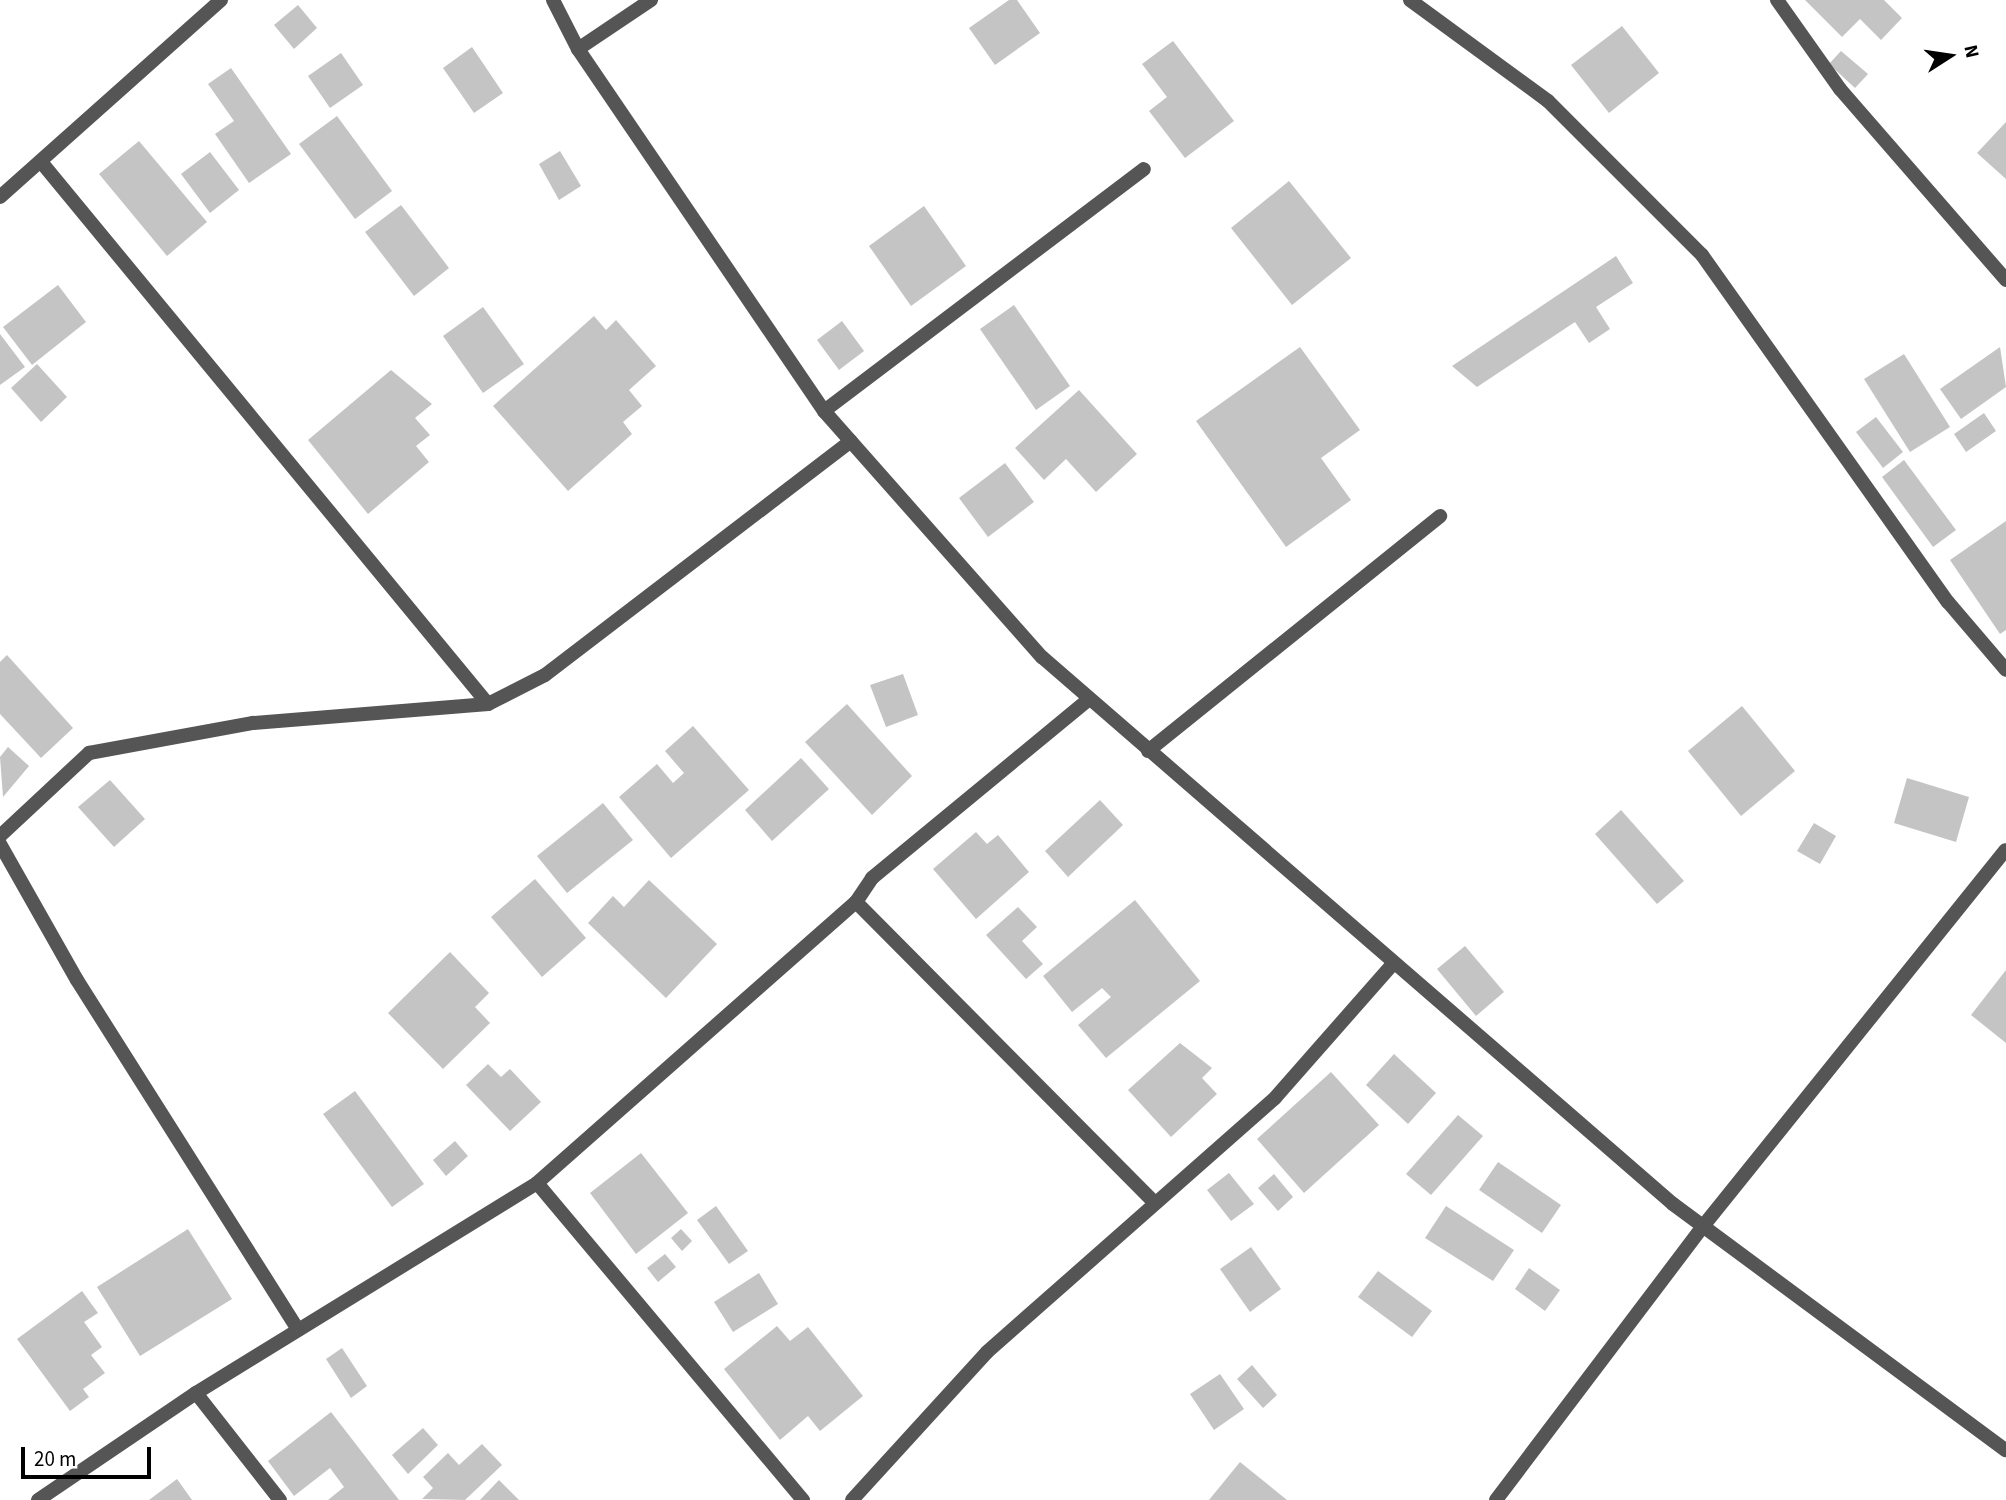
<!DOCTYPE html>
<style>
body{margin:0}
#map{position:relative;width:2006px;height:1500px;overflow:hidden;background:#fff;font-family:"Source Sans 3",sans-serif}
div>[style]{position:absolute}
.building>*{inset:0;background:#c4c4c4}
.street>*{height:14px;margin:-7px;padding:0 7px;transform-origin:7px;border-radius:7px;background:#555}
span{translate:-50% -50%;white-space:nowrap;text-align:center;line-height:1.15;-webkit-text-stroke:6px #fff;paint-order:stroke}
.north{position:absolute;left:1915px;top:21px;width:70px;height:70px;-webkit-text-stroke:5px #fff;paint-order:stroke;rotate:78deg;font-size:19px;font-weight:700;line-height:28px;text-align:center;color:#000}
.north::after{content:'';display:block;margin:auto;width:24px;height:32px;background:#000;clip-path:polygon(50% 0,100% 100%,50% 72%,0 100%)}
.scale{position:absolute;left:21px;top:1447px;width:130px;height:32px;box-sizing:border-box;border:4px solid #000;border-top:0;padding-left:9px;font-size:21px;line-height:24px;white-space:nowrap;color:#000;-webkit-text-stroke:5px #fff;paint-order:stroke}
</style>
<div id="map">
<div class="building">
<div style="clip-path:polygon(1009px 0,1017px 0,1040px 33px,995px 65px,969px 28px)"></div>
<div style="clip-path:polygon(1805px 0,1884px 0,1902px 18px,1881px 40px,1860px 19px,1842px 37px)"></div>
<div style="clip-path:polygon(298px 5px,317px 28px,294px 49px,274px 25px)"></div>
<div style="clip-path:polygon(1622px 26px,1659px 73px,1609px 113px,1571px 65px)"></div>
<div style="clip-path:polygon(1173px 41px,1234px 121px,1185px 158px,1149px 111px,1167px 97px,1142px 64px)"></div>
<div style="clip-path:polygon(472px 47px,503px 93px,474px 113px,443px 68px)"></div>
<div style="clip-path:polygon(1841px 51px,1868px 74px,1855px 88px,1829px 64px)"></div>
<div style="clip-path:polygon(341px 53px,363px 85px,330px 108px,308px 76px)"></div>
<div style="clip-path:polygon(231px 68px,291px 154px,249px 183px,215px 134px,234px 121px,208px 84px)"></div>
<div style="clip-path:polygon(337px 116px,392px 191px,355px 219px,299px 144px)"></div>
<div style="clip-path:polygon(2006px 122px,2006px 179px,1977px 153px)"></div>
<div style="clip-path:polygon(139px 141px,207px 222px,167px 256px,99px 174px)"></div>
<div style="clip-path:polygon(560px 151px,581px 186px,559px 200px,539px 164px)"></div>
<div style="clip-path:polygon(210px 152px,239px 190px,210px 213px,181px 174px)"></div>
<div style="clip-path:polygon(1289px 181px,1351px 258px,1292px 305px,1231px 228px)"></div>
<div style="clip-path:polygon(401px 205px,449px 268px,414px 296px,365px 232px)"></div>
<div style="clip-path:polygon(924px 206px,966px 266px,911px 306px,869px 246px)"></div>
<div style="clip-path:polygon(1616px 256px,1633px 283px,1596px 307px,1610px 329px,1589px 343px,1575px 322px,1477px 387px,1452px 366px)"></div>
<div style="clip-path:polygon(58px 285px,86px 322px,32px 365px,3px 327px)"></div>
<div style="clip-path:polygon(1014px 305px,1070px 386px,1036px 410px,980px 329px)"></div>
<div style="clip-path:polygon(483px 307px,524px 364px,483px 393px,443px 336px)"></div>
<div style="clip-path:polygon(594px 316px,606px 330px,616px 320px,656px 366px,629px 390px,642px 406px,623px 422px,632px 434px,568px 491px,493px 406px)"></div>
<div style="clip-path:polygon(842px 321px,864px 351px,839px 370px,817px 340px)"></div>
<div style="clip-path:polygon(0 334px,25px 367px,0 385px)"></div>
<div style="clip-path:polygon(1300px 347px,1360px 430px,1321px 458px,1351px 500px,1286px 547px,1196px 421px)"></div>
<div style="clip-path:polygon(2000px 347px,2006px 387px,1961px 419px,1940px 389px)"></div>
<div style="clip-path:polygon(1904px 354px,1950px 427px,1910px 452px,1864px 379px)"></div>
<div style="clip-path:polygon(37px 364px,67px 397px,41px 422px,11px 388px)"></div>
<div style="clip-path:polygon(391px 370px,432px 404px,415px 418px,430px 435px,416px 446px,429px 462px,368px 514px,308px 440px)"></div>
<div style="clip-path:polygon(1079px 390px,1137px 454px,1096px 492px,1066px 459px,1044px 480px,1015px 448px)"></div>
<div style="clip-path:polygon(1984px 413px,1996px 431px,1966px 452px,1954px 434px)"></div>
<div style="clip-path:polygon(1876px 417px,1903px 452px,1883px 468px,1856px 432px)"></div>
<div style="clip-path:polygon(1904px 460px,1956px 530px,1933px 547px,1882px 477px)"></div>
<div style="clip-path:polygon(1005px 463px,1034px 502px,988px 537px,959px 498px)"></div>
<div style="clip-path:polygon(2006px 521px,2006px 630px,2000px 634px,1950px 560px)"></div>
<div style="clip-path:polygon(7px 655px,73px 728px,41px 758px,0 714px,0 662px)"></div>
<div style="clip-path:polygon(903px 674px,918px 715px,886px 727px,870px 685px)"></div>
<div style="clip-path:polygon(847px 704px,912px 776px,872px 815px,805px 742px)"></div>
<div style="clip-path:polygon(1742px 706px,1795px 771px,1741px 816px,1688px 751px)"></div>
<div style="clip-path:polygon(693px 726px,749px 790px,671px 858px,619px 797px,657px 764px,673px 783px,684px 773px,665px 751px)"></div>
<div style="clip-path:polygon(8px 747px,29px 766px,3px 797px,0 757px)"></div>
<div style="clip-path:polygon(801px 758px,829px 789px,772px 841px,745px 810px)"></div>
<div style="clip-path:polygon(1907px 778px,1969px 797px,1956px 842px,1894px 823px)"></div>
<div style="clip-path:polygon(110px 780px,145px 819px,114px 847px,78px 807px)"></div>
<div style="clip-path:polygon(1100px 800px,1123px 825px,1068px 877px,1045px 851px)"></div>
<div style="clip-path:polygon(603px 803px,633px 840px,567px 893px,537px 856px)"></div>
<div style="clip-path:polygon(1621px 810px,1684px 881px,1657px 904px,1595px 834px)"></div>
<div style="clip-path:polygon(1814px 823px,1836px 836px,1820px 864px,1797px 851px)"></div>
<div style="clip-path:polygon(976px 832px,987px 844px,998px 835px,1029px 872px,976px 919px,933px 869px)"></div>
<div style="clip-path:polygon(535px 879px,586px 938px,542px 977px,491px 917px)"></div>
<div style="clip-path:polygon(649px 880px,717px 944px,666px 998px,588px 923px,613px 896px,624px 907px)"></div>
<div style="clip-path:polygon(1135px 900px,1200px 981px,1106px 1058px,1078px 1025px,1111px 997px,1102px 988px,1072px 1012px,1043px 976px)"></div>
<div style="clip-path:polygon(1018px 907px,1037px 927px,1022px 941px,1043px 964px,1026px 979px,986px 935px)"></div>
<div style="clip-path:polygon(1465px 946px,1504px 992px,1476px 1016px,1437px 969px)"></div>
<div style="clip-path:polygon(450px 952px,489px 993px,475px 1007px,490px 1023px,443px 1069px,388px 1013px)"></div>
<div style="clip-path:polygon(2006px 970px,2006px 1043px,1971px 1015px)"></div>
<div style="clip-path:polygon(1180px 1043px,1212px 1068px,1202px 1078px,1217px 1094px,1171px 1137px,1128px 1090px)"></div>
<div style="clip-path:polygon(1394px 1054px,1436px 1093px,1408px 1124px,1366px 1085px)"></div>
<div style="clip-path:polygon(488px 1064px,501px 1077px,510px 1069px,541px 1102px,510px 1131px,466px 1085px)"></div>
<div style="clip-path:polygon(1331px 1072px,1379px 1125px,1304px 1193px,1257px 1139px)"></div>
<div style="clip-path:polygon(355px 1091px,424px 1184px,392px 1207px,323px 1114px)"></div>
<div style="clip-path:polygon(1458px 1115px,1483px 1136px,1431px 1195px,1406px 1174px)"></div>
<div style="clip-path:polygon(455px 1141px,468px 1156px,446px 1176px,433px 1160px)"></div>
<div style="clip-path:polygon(641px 1153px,688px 1213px,636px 1254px,590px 1193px)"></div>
<div style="clip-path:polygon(1498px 1162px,1561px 1205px,1542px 1233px,1479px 1190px)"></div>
<div style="clip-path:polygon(1229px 1173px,1254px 1204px,1231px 1221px,1207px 1190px)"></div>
<div style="clip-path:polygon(1274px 1174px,1293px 1197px,1278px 1211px,1258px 1188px)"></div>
<div style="clip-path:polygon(716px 1206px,748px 1251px,729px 1264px,697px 1220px)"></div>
<div style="clip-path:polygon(1446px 1206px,1514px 1250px,1493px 1281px,1425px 1238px)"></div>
<div style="clip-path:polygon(188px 1229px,232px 1299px,140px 1356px,97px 1287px)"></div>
<div style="clip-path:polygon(681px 1229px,692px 1241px,682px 1251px,671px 1238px)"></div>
<div style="clip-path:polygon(1251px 1247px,1281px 1289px,1250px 1312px,1220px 1269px)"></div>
<div style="clip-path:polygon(665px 1254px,676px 1267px,658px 1282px,647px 1268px)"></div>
<div style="clip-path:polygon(1529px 1268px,1560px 1290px,1545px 1311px,1515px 1289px)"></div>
<div style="clip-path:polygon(1378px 1271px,1432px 1311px,1412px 1337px,1358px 1297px)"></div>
<div style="clip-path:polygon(759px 1273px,778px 1304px,733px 1332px,714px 1302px)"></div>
<div style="clip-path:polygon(82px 1291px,98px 1313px,84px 1322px,102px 1347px,91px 1355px,105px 1373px,83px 1389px,89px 1397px,70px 1411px,17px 1339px)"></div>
<div style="clip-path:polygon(777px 1326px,790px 1341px,808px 1327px,863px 1396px,820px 1431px,808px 1416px,780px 1440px,724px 1369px)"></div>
<div style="clip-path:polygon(342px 1348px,367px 1386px,351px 1398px,326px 1359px)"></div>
<div style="clip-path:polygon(1252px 1365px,1277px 1395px,1263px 1408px,1237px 1379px)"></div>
<div style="clip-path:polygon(1220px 1374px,1244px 1409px,1214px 1430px,1190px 1394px)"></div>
<div style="clip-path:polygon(331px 1412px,399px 1500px,328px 1500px,344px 1487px,330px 1468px,294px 1496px,268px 1461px)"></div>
<div style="clip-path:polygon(423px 1428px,438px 1445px,408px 1474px,392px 1455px)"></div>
<div style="clip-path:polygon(482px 1444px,502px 1465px,465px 1500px,422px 1499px,433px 1488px,423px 1477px,448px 1453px,459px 1465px)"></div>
<div style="clip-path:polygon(1240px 1462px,1287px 1500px,1209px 1500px)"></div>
<div style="clip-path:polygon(177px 1479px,192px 1500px,149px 1500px)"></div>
<div style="clip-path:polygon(499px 1480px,519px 1500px,480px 1500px)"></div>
</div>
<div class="street">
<div style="left:553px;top:0;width:55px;rotate:63deg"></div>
<div style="left:578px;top:49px;width:438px;rotate:55.8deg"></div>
<div style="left:824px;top:411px;width:329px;rotate:48.5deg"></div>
<div style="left:1042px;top:657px;width:835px;rotate:40.92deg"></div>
<div style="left:1673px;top:1204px;width:414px;rotate:36.5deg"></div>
<div style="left:1410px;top:0;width:171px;rotate:36.2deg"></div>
<div style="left:1548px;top:101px;width:218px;rotate:45deg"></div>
<div style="left:1702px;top:255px;width:425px;rotate:54.7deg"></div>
<div style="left:1948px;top:602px;width:89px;rotate:49.5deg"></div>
<div style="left:1777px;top:0;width:109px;rotate:54.7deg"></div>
<div style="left:1840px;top:89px;width:253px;rotate:49deg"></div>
<div style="left:578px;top:49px;width:88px;rotate:-33.9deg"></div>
<div style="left:42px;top:163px;width:701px;rotate:50.5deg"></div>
<div style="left:488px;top:704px;width:64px;rotate:-27deg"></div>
<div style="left:545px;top:675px;width:385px;rotate:-37.4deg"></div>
<div style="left:0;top:197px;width:296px;rotate:-41.7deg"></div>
<div style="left:824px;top:411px;width:401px;rotate:-37.1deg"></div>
<div style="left:1148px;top:751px;width:375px;rotate:-38.8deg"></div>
<div style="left:0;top:836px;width:122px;rotate:-43deg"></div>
<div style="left:89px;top:753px;width:167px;rotate:-10.4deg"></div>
<div style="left:253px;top:723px;width:236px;rotate:-4.6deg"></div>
<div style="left:0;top:844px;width:156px;rotate:60.5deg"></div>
<div style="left:77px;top:980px;width:414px;rotate:57.7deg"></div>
<div style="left:856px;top:902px;width:421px;rotate:45.2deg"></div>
<div style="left:537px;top:1183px;width:414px;rotate:50deg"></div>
<div style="left:196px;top:1393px;width:136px;rotate:51.9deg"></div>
<div style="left:38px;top:1500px;width:191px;rotate:-34.1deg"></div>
<div style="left:196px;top:1393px;width:400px;rotate:-31.6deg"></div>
<div style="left:537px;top:1183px;width:425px;rotate:-41.4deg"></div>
<div style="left:856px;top:902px;width:29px;rotate:-56deg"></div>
<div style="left:872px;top:878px;width:281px;rotate:-39.5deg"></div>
<div style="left:852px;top:1500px;width:200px;rotate:-47.6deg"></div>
<div style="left:987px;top:1352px;width:384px;rotate:-41.4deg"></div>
<div style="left:1275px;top:1098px;width:176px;rotate:-48.7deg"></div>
<div style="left:1496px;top:1500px;width:345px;rotate:-52.9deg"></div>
<div style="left:1704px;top:1225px;width:481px;rotate:-51.2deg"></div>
</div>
<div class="north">N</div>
<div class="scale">20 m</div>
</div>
